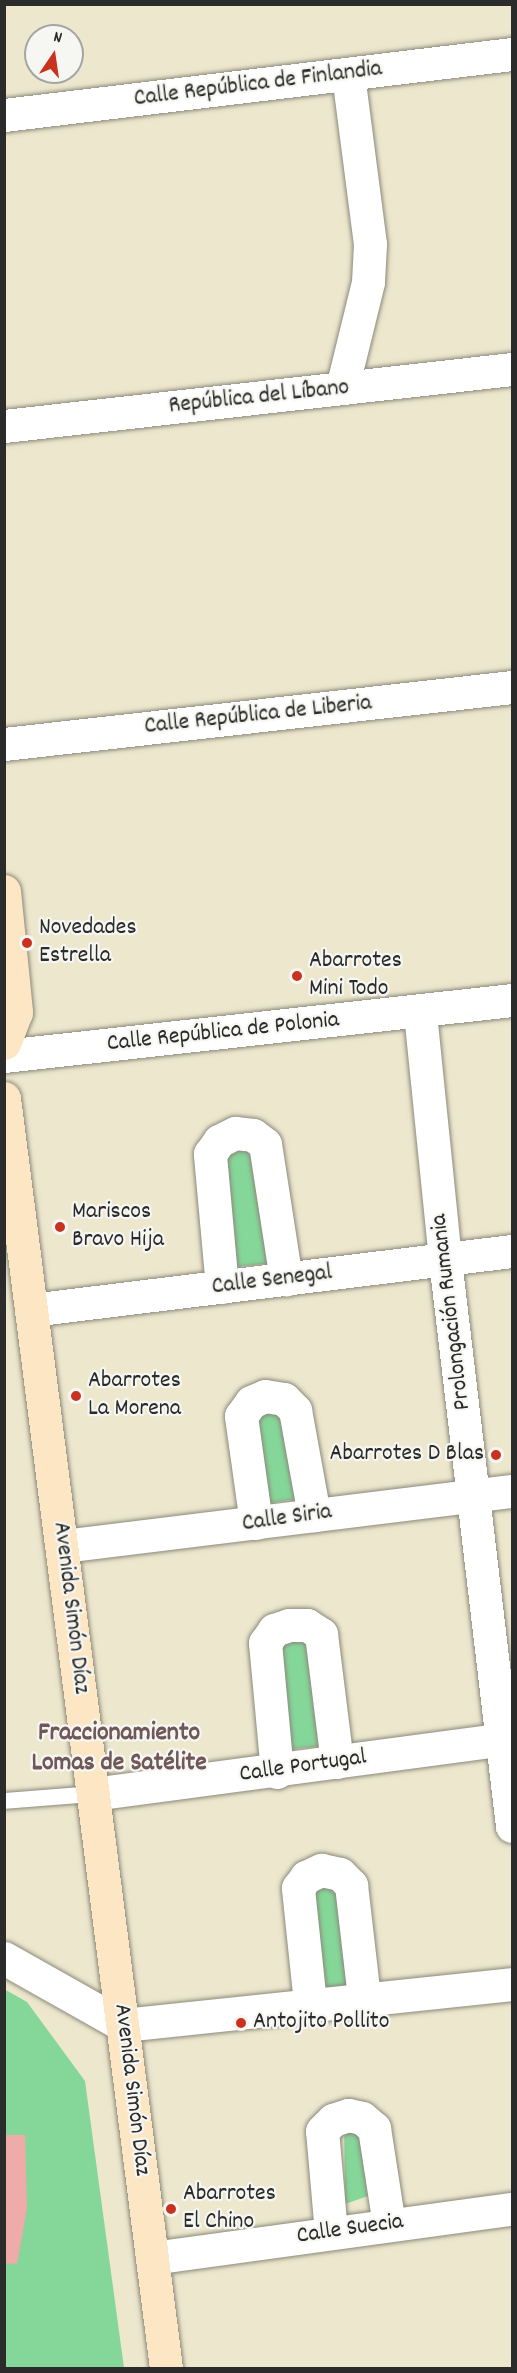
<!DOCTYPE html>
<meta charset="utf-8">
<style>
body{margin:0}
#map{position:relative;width:517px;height:2373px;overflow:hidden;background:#ece7cd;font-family:Dekko,sans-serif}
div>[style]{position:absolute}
.green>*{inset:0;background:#85d799}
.building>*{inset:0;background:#eeaba8}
.roads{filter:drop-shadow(0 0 2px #8c897c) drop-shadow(0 0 2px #8c897c)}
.lane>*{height:16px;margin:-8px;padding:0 8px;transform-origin:8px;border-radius:8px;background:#fff}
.street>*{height:33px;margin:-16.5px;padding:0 16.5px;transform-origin:16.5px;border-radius:16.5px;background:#fff}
.secondary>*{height:33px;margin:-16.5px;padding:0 16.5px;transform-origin:16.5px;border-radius:16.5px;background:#fce6c4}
.dots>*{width:16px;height:16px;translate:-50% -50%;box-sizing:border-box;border:3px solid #f6f6f2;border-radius:50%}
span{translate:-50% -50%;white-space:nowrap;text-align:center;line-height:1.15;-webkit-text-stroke:4.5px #f6f6f2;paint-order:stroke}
.street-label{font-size:24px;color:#2b2b2b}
.poi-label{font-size:24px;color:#2b2b2b}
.left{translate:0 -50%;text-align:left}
.right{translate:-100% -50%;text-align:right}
.neighbourhood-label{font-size:26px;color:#6f5857;font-weight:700}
.frame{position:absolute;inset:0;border:6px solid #2b2b2b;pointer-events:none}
.north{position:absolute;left:24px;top:24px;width:60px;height:60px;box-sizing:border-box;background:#f6f6f2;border:2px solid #a5a5a2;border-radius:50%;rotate:13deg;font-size:16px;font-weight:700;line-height:24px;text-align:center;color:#2b2b2b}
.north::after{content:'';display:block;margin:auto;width:21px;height:27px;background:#c8321e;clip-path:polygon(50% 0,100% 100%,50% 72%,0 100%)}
</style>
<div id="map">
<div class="green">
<div style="clip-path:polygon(255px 1145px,273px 1263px,232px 1267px,216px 1153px)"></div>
<div style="clip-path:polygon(287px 1402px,298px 1499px,262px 1504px,248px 1405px)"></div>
<div style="clip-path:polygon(281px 1641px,322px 1642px,332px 1745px,291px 1749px)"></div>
<div style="clip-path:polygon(354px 1875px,352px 1990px,317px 1992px,309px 1879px)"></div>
<div style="clip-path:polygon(4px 1989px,27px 2002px,85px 2081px,124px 2368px,5px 2368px)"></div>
<div style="clip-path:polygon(344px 2114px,367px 2119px,371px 2195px,345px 2204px)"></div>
</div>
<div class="building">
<div style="clip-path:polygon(4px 2135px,25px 2135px,27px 2208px,17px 2264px,4px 2263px)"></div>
</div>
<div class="roads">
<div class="lane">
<div style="left:4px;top:1801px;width:89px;rotate:-4.5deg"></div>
</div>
<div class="street">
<div style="left:4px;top:115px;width:512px;rotate:-6.85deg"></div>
<div style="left:342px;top:388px;width:109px;rotate:-76.2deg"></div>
<div style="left:368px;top:282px;width:38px;rotate:-87deg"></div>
<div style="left:370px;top:244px;width:171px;rotate:-97.4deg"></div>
<div style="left:4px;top:426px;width:511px;rotate:-6.4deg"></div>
<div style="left:4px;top:744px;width:511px;rotate:-6.4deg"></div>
<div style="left:420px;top:1013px;width:248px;rotate:84.2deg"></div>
<div style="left:445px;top:1260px;width:570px;rotate:83.25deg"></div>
<div style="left:4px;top:1056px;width:511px;rotate:-6.29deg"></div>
<div style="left:222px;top:1287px;width:134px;rotate:-95.2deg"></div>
<div style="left:210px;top:1154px;width:16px;rotate:-55deg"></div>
<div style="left:219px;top:1141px;width:18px;rotate:-27deg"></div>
<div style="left:235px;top:1133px;width:18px;rotate:6deg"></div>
<div style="left:253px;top:1135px;width:15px;rotate:37deg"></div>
<div style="left:265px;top:1144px;width:137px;rotate:81.2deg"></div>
<div style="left:31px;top:1310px;width:485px;rotate:-7deg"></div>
<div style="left:256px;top:1523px;width:108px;rotate:-98deg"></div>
<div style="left:241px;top:1416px;width:17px;rotate:-54deg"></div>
<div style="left:251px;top:1402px;width:15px;rotate:-23deg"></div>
<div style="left:265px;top:1396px;width:19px;rotate:9deg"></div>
<div style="left:284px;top:1399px;width:16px;rotate:45deg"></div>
<div style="left:295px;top:1410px;width:107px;rotate:79.7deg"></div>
<div style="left:62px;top:1546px;width:453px;rotate:-7deg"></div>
<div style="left:277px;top:1772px;width:130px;rotate:-95.3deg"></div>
<div style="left:265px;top:1643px;width:16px;rotate:-55deg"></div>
<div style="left:274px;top:1630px;width:16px;rotate:-18deg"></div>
<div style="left:289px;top:1625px;width:18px"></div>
<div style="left:307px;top:1625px;width:17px;rotate:33deg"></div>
<div style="left:321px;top:1634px;width:129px;rotate:82.9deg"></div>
<div style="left:93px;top:1794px;width:423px;rotate:-7.6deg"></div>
<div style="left:4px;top:1958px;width:137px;rotate:29.4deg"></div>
<div style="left:123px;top:2025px;width:391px;rotate:-6deg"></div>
<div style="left:310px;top:2003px;width:116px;rotate:-96deg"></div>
<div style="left:298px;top:1888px;width:14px;rotate:-54deg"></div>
<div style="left:306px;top:1877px;width:17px;rotate:-25deg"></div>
<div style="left:321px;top:1870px;width:19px;rotate:12deg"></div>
<div style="left:340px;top:1874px;width:16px;rotate:45deg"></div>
<div style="left:351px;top:1885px;width:114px;rotate:83.4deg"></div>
<div style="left:331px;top:2233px;width:102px;rotate:-95deg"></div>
<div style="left:322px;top:2131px;width:16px;rotate:-45deg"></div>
<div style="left:333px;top:2120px;width:16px;rotate:-18deg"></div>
<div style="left:348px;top:2115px;width:14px;rotate:12deg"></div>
<div style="left:362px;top:2118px;width:16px;rotate:40deg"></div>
<div style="left:374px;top:2128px;width:98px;rotate:81.2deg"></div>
<div style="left:152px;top:2258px;width:363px;rotate:-7.8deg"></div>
</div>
<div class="secondary">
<div style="left:4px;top:891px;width:122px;rotate:84.3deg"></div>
<div style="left:16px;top:1012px;width:33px;rotate:111deg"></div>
<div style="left:4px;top:1098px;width:1280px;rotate:82.73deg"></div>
</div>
</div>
<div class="dots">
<div style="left:27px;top:943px;background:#c8321e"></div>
<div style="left:297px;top:976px;background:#c8321e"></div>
<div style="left:60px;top:1227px;background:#c8321e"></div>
<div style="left:76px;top:1396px;background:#c8321e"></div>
<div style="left:496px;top:1455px;background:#c8321e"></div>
<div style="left:241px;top:2023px;background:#c8321e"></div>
<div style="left:171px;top:2209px;background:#c8321e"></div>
</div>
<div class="street-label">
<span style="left:258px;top:85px;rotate:-7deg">Calle República de Finlandia</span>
<span style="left:259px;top:398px;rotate:-6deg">República del Líbano</span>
<span style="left:258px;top:716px;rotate:-6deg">Calle República de Liberia</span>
<span style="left:223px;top:1033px;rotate:-6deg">Calle República de Polonia</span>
<span style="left:272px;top:1281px;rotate:-7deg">Calle Senegal</span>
<span style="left:452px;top:1312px;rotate:-97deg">Prolongación Rumania</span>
<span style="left:287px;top:1519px;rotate:-8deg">Calle Siria</span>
<span style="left:70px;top:1608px;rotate:83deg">Avenida Simón Díaz</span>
<span style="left:303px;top:1767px;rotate:-8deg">Calle Portugal</span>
<span style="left:131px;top:2090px;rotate:83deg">Avenida Simón Díaz</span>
<span style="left:350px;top:2230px;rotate:-8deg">Calle Suecia</span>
</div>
<div class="poi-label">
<span class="left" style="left:39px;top:943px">Novedades<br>Estrella</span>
<span class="left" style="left:309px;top:976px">Abarrotes<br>Mini Todo</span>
<span class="left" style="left:72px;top:1227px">Mariscos<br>Bravo Hija</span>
<span class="left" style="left:88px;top:1396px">Abarrotes<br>La Morena</span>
<span class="right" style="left:484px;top:1455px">Abarrotes D Blas</span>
<span class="left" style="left:253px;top:2023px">Antojito Pollito</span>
<span class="left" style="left:183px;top:2209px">Abarrotes<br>El Chino</span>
</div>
<div class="neighbourhood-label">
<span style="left:119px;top:1749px">Fraccionamiento<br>Lomas de Satélite</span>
</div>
<div class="frame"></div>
<div class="north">N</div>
</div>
